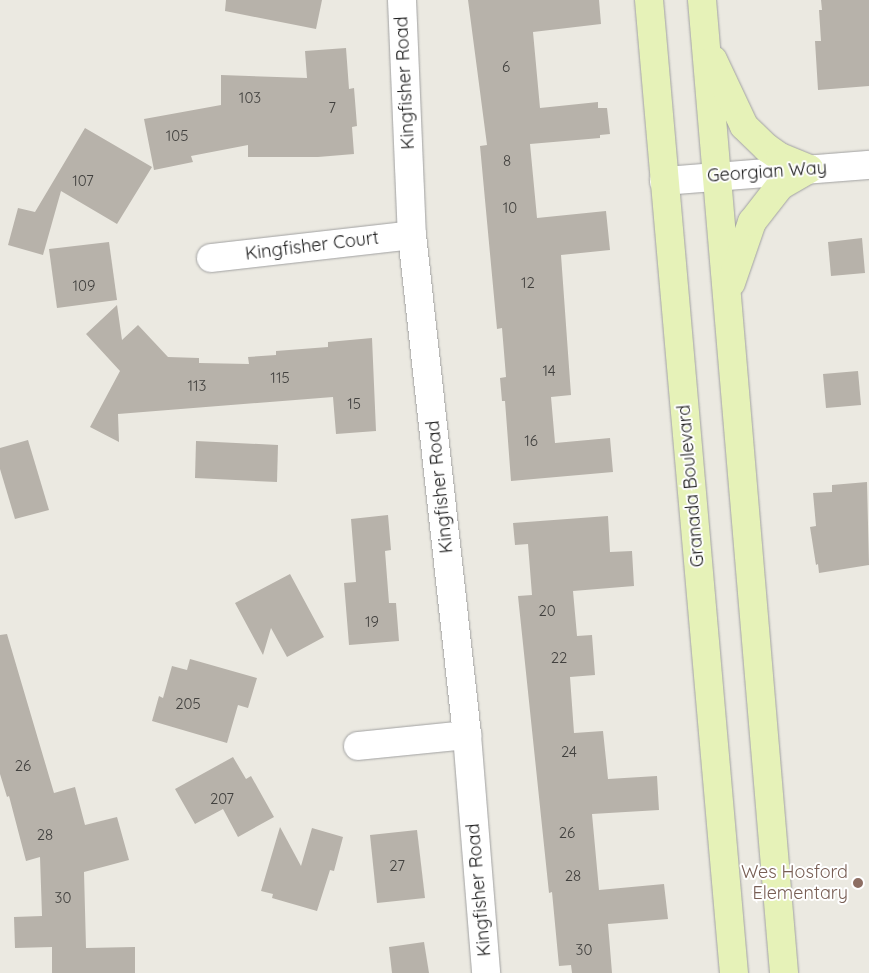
<!DOCTYPE html>
<style>
body{margin:0}
#map{position:relative;width:869px;height:973px;overflow:hidden;background:#ebe9e1;font-family:Quicksand,sans-serif}
div>[style]{position:absolute}
.building>*{inset:0;background:#b7b2aa}
.roads{filter:drop-shadow(0 0 1px #a1a1a1) drop-shadow(0 0 1px #a1a1a1)}
.minor>*{height:28px;margin:-14px;padding:0 14px;transform-origin:14px;border-radius:14px;background:#fff}
.tertiary>*{height:28px;margin:-14px;padding:0 14px;transform-origin:14px;border-radius:14px;background:#fff}
.secondary>*{height:28px;margin:-14px;padding:0 14px;transform-origin:14px;border-radius:14px;background:#e6f2b8}
.dots>*{width:14px;height:14px;translate:-50% -50%;box-sizing:border-box;border:2px solid #fff;border-radius:50%}
span{translate:-50% -50%;white-space:nowrap;text-align:center;line-height:1.15;-webkit-text-stroke:4px #fff;paint-order:stroke}
.number-label{font-size:15px;color:#41403e}
.number-label span{-webkit-text-stroke-width:0}
.street-label{font-size:18px;color:#1a1a1a}
.education-label{font-size:18px;color:#785e54}
.right{translate:-100% -50%;text-align:right}
</style>
<div id="map">
<div class="building">
<div style="clip-path:polygon(226px 0,322px 0,316px 29px,225px 11px)"></div>
<div style="clip-path:polygon(468px 0,599px 0,601px 24px,533px 32px,540px 108px,598px 102px,598px 108px,607px 108px,610px 134px,600px 135px,600px 138px,530px 144px,537px 218px,606px 211px,610px 250px,561px 255px,571px 395px,551px 397px,555px 443px,610px 438px,613px 472px,511px 481px,505px 401px,502px 401px,500px 378px,506px 377px,502px 328px,497px 329px,480px 146px,487px 145px)"></div>
<div style="clip-path:polygon(821px 0,869px 0,869px 86px,818px 90px,815px 41px,821px 41px,819px 10px,822px 10px)"></div>
<div style="clip-path:polygon(346px 48px,349px 89px,354px 88px,357px 126px,352px 127px,354px 154px,318px 157px,248px 157px,248px 145px,191px 156px,193px 162px,154px 170px,144px 119px,221px 105px,221px 75px,307px 78px,305px 51px)"></div>
<div style="clip-path:polygon(85px 128px,152px 167px,117px 224px,61px 191px,43px 255px,8px 245px,18px 208px,35px 212px)"></div>
<div style="clip-path:polygon(862px 238px,865px 273px,831px 276px,828px 242px)"></div>
<div style="clip-path:polygon(109px 242px,117px 300px,57px 308px,49px 249px)"></div>
<div style="clip-path:polygon(117px 305px,122px 340px,138px 325px,168px 357px,199px 358px,199px 363px,249px 364px,248px 357px,276px 355px,276px 351px,328px 347px,328px 342px,372px 338px,376px 431px,336px 434px,333px 397px,118px 414px,119px 442px,90px 427px,120px 371px,86px 334px)"></div>
<div style="clip-path:polygon(858px 371px,861px 405px,826px 408px,823px 374px)"></div>
<div style="clip-path:polygon(28px 440px,49px 510px,15px 519px,0 469px,0 448px)"></div>
<div style="clip-path:polygon(196px 441px,278px 445px,277px 482px,195px 478px)"></div>
<div style="clip-path:polygon(867px 482px,869px 565px,819px 573px,818px 564px,816px 565px,810px 527px,816px 526px,813px 493px,832px 492px,832px 485px)"></div>
<div style="clip-path:polygon(388px 515px,391px 550px,385px 551px,389px 603px,396px 603px,399px 641px,349px 645px,344px 583px,356px 582px,351px 519px)"></div>
<div style="clip-path:polygon(608px 516px,610px 552px,632px 551px,634px 586px,573px 591px,577px 636px,592px 635px,595px 675px,570px 677px,574px 733px,603px 731px,608px 779px,657px 776px,659px 810px,592px 814px,599px 890px,664px 884px,668px 919px,608px 924px,612px 973px,572px 973px,571px 965px,559px 966px,552px 892px,549px 893px,518px 596px,532px 595px,528px 544px,515px 545px,513px 523px)"></div>
<div style="clip-path:polygon(290px 574px,324px 637px,287px 657px,271px 628px,263px 655px,235px 603px)"></div>
<div style="clip-path:polygon(7px 634px,54px 793px,75px 787px,85px 825px,117px 817px,129px 860px,84px 872px,86px 948px,135px 947px,135px 973px,52px 973px,52px 947px,15px 948px,14px 917px,42px 916px,40px 857px,26px 861px,9px 796px,7px 797px,0 774px,0 635px)"></div>
<div style="clip-path:polygon(190px 659px,257px 678px,248px 708px,238px 705px,227px 743px,152px 721px,159px 696px,163px 698px,172px 666px,187px 670px)"></div>
<div style="clip-path:polygon(233px 757px,246px 779px,251px 776px,274px 817px,238px 837px,223px 809px,195px 824px,175px 789px)"></div>
<div style="clip-path:polygon(280px 827px,301px 866px,312px 828px,343px 837px,334px 871px,330px 870px,317px 911px,272px 898px,273px 894px,261px 891px)"></div>
<div style="clip-path:polygon(417px 830px,425px 898px,377px 903px,370px 835px)"></div>
<div style="clip-path:polygon(424px 942px,429px 973px,392px 973px,389px 947px)"></div>
</div>
<div class="roads">
<div class="minor">
<div style="left:402px;top:0;width:235px;rotate:87.6deg"></div>
<div style="left:412px;top:235px;width:503px;rotate:83.72deg"></div>
<div style="left:467px;top:735px;width:239px;rotate:85.4deg"></div>
<div style="left:211px;top:258px;width:202px;rotate:-6.5deg"></div>
<div style="left:358px;top:746px;width:110px;rotate:-5.8deg"></div>
</div>
<div class="tertiary">
<div style="left:664px;top:181px;width:206px;rotate:-4.5deg"></div>
</div>
<div class="secondary">
<div style="left:649px;top:0;width:977px;rotate:85.01deg"></div>
<div style="left:702px;top:0;width:976px;rotate:85.18deg"></div>
<div style="left:713px;top:60px;width:73px;rotate:64.8deg"></div>
<div style="left:744px;top:126px;width:32px;rotate:44deg"></div>
<div style="left:767px;top:148px;width:16px;rotate:35deg"></div>
<div style="left:780px;top:157px;width:31px;rotate:22deg"></div>
<div style="left:731px;top:283px;width:65px;rotate:-71deg"></div>
<div style="left:752px;top:222px;width:46px;rotate:-52.1deg"></div>
<div style="left:780px;top:186px;width:34px;rotate:-30deg"></div>
</div>
</div>
<div class="dots">
<div style="left:858px;top:883px;background:#8d6e63"></div>
</div>
<div class="number-label">
<span style="left:506px;top:67px">6</span>
<span style="left:250px;top:98px">103</span>
<span style="left:332px;top:108px">7</span>
<span style="left:177px;top:136px">105</span>
<span style="left:507px;top:161px">8</span>
<span style="left:83px;top:181px">107</span>
<span style="left:510px;top:208px">10</span>
<span style="left:528px;top:283px">12</span>
<span style="left:84px;top:286px">109</span>
<span style="left:549px;top:371px">14</span>
<span style="left:280px;top:378px">115</span>
<span style="left:197px;top:386px">113</span>
<span style="left:354px;top:404px">15</span>
<span style="left:531px;top:441px">16</span>
<span style="left:547px;top:611px">20</span>
<span style="left:372px;top:622px">19</span>
<span style="left:559px;top:658px">22</span>
<span style="left:188px;top:704px">205</span>
<span style="left:569px;top:752px">24</span>
<span style="left:23px;top:766px">26</span>
<span style="left:222px;top:799px">207</span>
<span style="left:567px;top:833px">26</span>
<span style="left:45px;top:835px">28</span>
<span style="left:397px;top:866px">27</span>
<span style="left:573px;top:876px">28</span>
<span style="left:63px;top:898px">30</span>
<span style="left:584px;top:950px">30</span>
</div>
<div class="street-label">
<span style="left:405px;top:83px;rotate:-93deg">Kingfisher Road</span>
<span style="left:767px;top:172px;rotate:-4deg">Georgian Way</span>
<span style="left:312px;top:246px;rotate:-7deg">Kingfisher Court</span>
<span style="left:691px;top:486px;rotate:-95deg">Granada Boulevard</span>
<span style="left:440px;top:487px;rotate:-96deg">Kingfisher Road</span>
<span style="left:479px;top:890px;rotate:-95deg">Kingfisher Road</span>
</div>
<div class="education-label">
<span class="right" style="left:848px;top:883px">Wes Hosford<br>Elementary</span>
</div>
</div>
